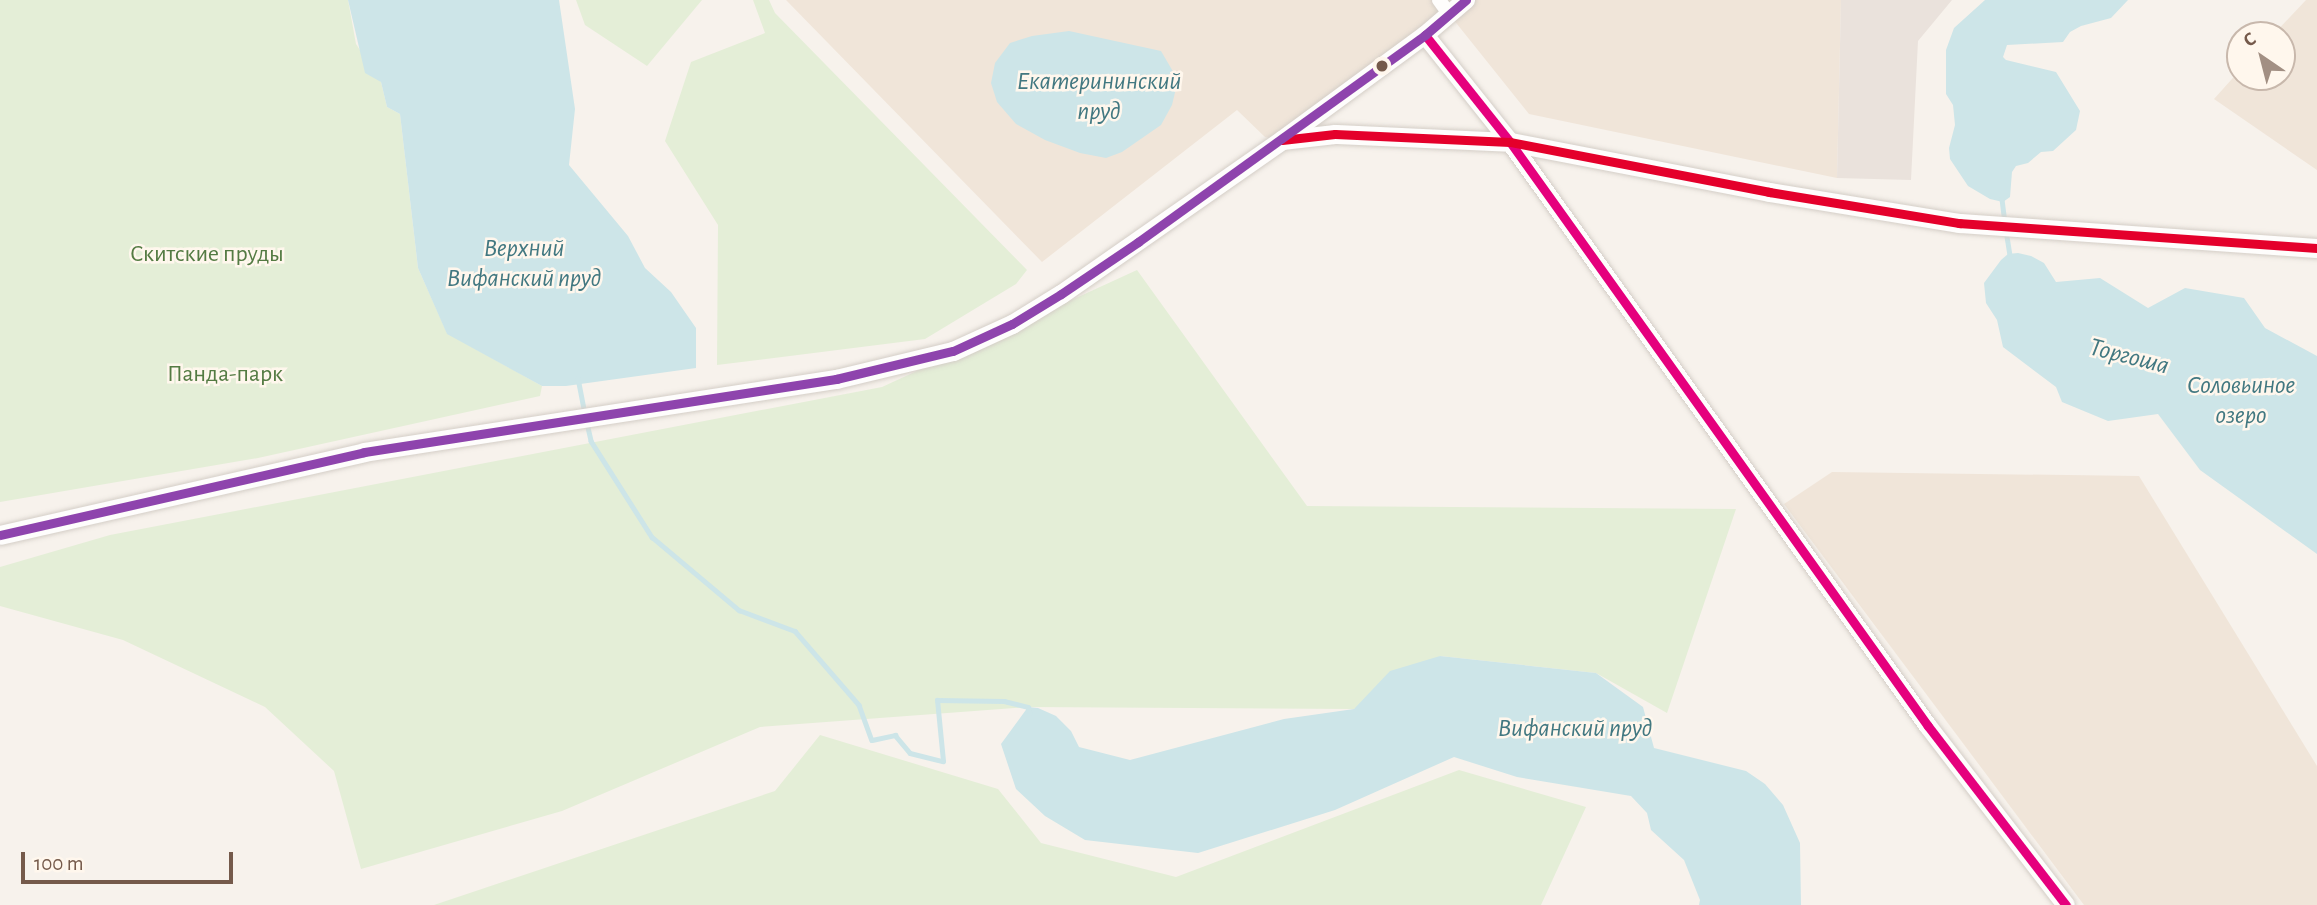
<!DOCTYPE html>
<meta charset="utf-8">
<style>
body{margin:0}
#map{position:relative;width:2317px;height:905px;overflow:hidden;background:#f7f2ec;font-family:"Alegreya Sans",sans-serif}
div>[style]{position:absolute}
.residential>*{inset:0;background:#f0e5d9}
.industrial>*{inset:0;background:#eae2dc}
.green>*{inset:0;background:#e4eed7}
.water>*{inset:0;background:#cde5e8}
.stream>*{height:4.5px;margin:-2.25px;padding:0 2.25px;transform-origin:2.25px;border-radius:2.25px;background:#cde5e8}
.roads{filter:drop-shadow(0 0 2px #d4cec7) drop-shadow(0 0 2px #d4cec7)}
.minor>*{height:14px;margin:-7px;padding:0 7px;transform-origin:7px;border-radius:7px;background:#fefdfc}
.tertiary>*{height:18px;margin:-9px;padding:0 9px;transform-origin:9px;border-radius:9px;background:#fefdfc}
.secondary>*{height:19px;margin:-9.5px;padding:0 9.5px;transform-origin:9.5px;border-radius:9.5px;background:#fefdfc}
.bus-1>*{height:9px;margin:-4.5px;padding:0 4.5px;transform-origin:4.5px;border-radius:4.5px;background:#e5007d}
.bus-2>*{height:9px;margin:-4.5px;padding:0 4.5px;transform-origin:4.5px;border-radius:4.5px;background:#e4002b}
.bus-3>*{height:9px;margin:-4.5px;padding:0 4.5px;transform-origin:4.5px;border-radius:4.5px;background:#8e44ad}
.dots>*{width:19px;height:19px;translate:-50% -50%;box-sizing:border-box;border:4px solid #fff7ed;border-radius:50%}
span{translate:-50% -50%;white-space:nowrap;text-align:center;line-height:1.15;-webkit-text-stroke:5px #fff7ed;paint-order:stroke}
.park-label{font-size:24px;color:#547b43}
.water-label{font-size:26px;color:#427881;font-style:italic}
.north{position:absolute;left:2226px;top:21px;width:70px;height:70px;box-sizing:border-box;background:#fff7ed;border:2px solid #c8b8ac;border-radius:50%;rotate:325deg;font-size:19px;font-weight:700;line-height:28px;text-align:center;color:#755a4b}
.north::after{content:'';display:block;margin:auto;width:24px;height:32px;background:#a28f83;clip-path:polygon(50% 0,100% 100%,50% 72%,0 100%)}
.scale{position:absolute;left:21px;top:852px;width:212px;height:32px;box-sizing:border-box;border:4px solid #755a4b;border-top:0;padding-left:9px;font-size:21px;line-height:24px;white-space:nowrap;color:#755a4b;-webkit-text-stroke:5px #fff7ed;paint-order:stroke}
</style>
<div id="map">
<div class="residential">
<div style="clip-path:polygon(786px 0,1841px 0,1837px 178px,1529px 114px,1449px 14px,1282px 140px,1265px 137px,1237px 110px,1042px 262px)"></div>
<div style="clip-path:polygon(2306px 0,2317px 0,2317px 170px,2214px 99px,2240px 70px,2240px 77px,2282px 77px,2282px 35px,2273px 35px)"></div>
<div style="clip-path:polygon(1832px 472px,2139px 476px,2317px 766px,2317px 905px,2084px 905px,1784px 504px)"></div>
</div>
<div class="industrial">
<div style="clip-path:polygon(1841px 0,1952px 0,1918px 41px,1911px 180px,1837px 178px)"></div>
</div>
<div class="green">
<div style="clip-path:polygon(0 0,348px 0,356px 44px,381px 82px,387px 107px,400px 114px,418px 268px,447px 333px,542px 386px,540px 396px,258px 458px,0 502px)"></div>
<div style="clip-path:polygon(576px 0,702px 0,647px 66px,585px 25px)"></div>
<div style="clip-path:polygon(753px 0,769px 0,775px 13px,1027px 270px,1016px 284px,925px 339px,717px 365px,718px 225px,665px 141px,691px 62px,765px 33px)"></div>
<div style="clip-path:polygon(1137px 270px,1307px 506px,1736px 509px,1667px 713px,1596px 673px,1440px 656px,1354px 709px,1028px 707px,760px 727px,562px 811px,361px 869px,334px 771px,265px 707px,123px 640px,0 606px,0 567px,110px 535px,882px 387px)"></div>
<div style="clip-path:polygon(820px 735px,998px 789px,1041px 843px,1176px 877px,1459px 770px,1586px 807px,1541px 905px,434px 905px,775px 791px)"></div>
</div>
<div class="water">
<div style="clip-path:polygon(348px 0,559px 0,575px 109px,569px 165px,628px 236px,645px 268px,671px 292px,696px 328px,696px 368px,566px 386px,542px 386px,447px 334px,418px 268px,400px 114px,387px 107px,381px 82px,365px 73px)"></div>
<div style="clip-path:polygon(1985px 0,2128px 0,2111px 18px,2081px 26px,2070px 32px,2063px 42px,2007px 45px,2003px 57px,2006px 60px,2056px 72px,2080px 111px,2076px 130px,2053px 151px,2041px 152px,2028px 163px,2016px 166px,2012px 172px,2010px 197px,2003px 202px,1990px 199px,1968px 186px,1950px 159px,1949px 148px,1955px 125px,1953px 105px,1946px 94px,1946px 50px,1954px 28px)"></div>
<div style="clip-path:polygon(1069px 31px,1161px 51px,1178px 80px,1172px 105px,1161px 125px,1122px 152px,1106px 158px,1080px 153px,1045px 140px,1016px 124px,997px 102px,991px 83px,995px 63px,1010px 43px,1032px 36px)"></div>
<div style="clip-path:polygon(2018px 253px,2031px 256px,2044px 263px,2056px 282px,2100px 278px,2148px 308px,2185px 288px,2244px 298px,2265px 328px,2317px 356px,2317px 554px,2200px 470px,2158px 414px,2108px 421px,2062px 402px,2056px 387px,2003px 347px,1997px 320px,1986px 303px,1984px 283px,2001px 260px,2008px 254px)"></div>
<div style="clip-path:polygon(1440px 656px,1596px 673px,1643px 707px,1654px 748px,1746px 771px,1765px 784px,1783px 805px,1800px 843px,1801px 905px,1699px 905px,1700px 900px,1684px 860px,1651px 830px,1647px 813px,1631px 796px,1517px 777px,1454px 757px,1335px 810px,1198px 853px,1085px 840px,1045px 816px,1016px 789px,1001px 744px,1028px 707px,1038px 708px,1056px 716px,1071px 731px,1079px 747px,1130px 760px,1284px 719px,1354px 709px,1390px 671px)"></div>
</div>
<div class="stream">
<div style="left:2002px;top:199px;width:23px;rotate:83deg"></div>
<div style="left:2006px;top:230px;width:30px;rotate:81deg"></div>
<div style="left:578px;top:378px;width:37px;rotate:79deg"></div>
<div style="left:587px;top:423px;width:18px;rotate:77deg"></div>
<div style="left:591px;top:441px;width:114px;rotate:57.6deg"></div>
<div style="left:652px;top:537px;width:114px;rotate:40deg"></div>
<div style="left:739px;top:610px;width:60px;rotate:20.6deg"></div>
<div style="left:795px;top:631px;width:98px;rotate:49.1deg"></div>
<div style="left:859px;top:705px;width:37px;rotate:70deg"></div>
<div style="left:872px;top:740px;width:24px;rotate:-12deg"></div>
<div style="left:895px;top:735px;width:23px;rotate:50deg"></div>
<div style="left:910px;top:753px;width:34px;rotate:14deg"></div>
<div style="left:943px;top:761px;width:61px;rotate:-95.6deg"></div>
<div style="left:937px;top:700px;width:67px;rotate:0.9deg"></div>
<div style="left:1004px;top:701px;width:25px;rotate:14deg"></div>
<div style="left:1028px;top:707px;width:6px;rotate:72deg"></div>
</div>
<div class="roads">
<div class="minor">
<div style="left:1439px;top:0;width:17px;rotate:54deg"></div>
</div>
<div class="tertiary">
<div style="left:1425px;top:35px;width:137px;rotate:51.5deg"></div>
<div style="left:1510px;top:142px;width:718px;rotate:54.41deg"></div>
<div style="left:1928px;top:726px;width:226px;rotate:52.4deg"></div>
<div style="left:1282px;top:140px;width:177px;rotate:-36.3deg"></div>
<div style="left:1425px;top:35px;width:54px;rotate:-40.5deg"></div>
</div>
<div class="secondary">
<div style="left:0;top:535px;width:373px;rotate:-12.8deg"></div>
<div style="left:364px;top:452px;width:478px;rotate:-8.8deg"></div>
<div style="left:836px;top:379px;width:120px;rotate:-13.5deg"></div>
<div style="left:953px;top:351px;width:65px;rotate:-24.6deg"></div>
<div style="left:1012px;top:324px;width:57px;rotate:-31.5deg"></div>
<div style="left:1061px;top:294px;width:269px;rotate:-34.9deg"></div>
<div style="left:1282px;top:140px;width:53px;rotate:-6.5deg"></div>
<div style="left:1335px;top:134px;width:175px;rotate:2.6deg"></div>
<div style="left:1510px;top:142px;width:264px;rotate:10.9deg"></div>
<div style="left:1769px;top:192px;width:193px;rotate:9.3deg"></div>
<div style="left:1959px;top:223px;width:359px;rotate:4deg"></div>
</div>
</div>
<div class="bus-1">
<div style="left:1425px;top:35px;width:137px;rotate:51.5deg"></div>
<div style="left:1510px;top:142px;width:718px;rotate:54.41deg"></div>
<div style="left:1928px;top:726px;width:226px;rotate:52.4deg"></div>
</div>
<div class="bus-2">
<div style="left:1282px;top:140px;width:53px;rotate:-6.5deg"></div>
<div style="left:1335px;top:134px;width:175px;rotate:2.6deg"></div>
<div style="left:1510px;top:142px;width:264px;rotate:10.9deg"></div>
<div style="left:1769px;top:192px;width:193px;rotate:9.3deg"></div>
<div style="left:1959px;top:223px;width:359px;rotate:4deg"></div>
</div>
<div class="bus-3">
<div style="left:0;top:535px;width:373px;rotate:-12.8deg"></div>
<div style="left:364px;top:452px;width:478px;rotate:-8.8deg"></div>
<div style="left:836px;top:379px;width:120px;rotate:-13.5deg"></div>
<div style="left:953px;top:351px;width:65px;rotate:-24.6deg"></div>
<div style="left:1012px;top:324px;width:57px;rotate:-31.5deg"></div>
<div style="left:1061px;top:294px;width:93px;rotate:-34deg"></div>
<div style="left:1138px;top:242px;width:354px;rotate:-35.8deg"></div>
<div style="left:1425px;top:35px;width:54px;rotate:-40.5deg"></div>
</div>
<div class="dots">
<div style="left:1382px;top:66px;background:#755a4b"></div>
</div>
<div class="park-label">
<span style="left:207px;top:255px">Скитские пруды</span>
<span style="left:225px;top:375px">Панда-парк</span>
</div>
<div class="water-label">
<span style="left:1099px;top:97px">Екатерининский<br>пруд</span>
<span style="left:524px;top:264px">Верхний<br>Вифанский пруд</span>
<span style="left:2129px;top:357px;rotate:14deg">Торгоша</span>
<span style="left:2241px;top:401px">Соловьиное<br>озеро</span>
<span style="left:1575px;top:729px">Вифанский пруд</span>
</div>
<div class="north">С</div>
<div class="scale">100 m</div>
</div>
